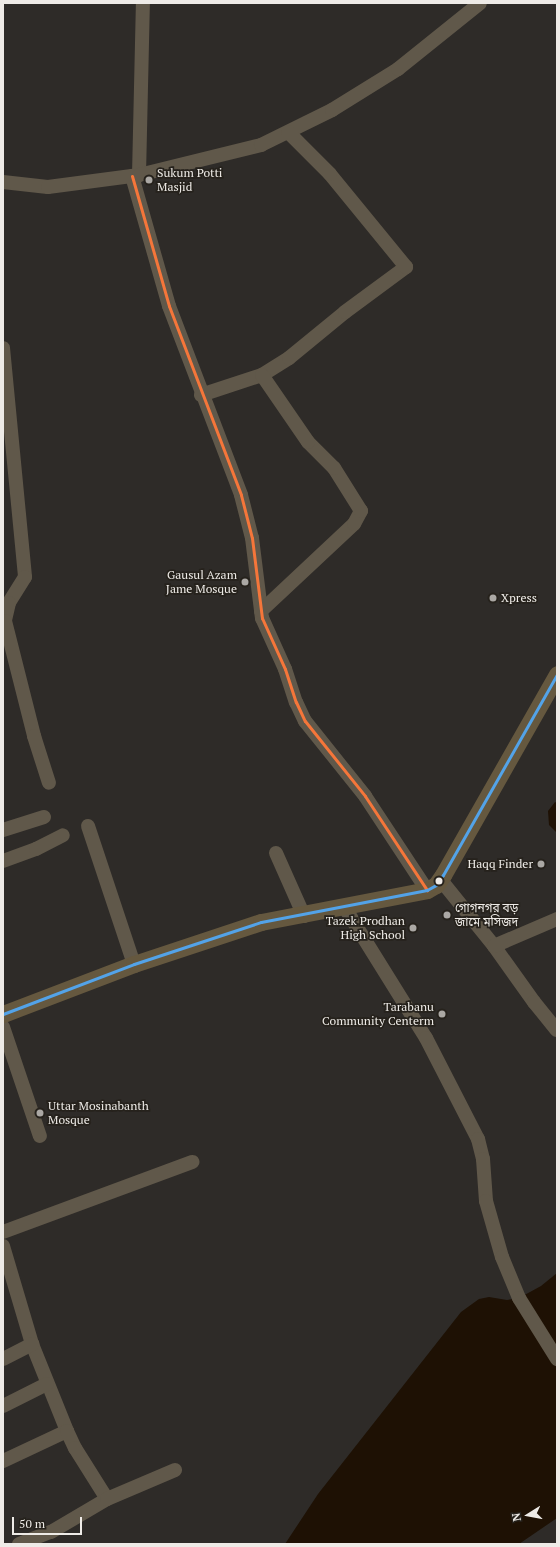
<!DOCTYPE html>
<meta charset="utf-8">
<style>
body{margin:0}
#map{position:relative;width:560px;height:1547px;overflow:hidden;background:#2e2b28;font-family:"PT Serif","Noto Sans Bengali",serif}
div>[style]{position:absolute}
.water>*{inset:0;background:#1e1104}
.minor>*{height:14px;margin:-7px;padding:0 7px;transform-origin:7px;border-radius:7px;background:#60584a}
.major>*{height:17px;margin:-8.5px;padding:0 8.5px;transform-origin:8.5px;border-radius:8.5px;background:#65583f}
.bus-1>*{height:3px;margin:-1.5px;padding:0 1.5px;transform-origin:1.5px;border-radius:1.5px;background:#f5763a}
.bus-2>*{height:3px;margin:-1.5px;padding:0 1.5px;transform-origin:1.5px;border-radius:1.5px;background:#53a3e8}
.dots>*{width:11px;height:11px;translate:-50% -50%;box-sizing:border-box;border:2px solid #26221c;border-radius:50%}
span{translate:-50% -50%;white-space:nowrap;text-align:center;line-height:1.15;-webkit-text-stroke:3.5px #26221c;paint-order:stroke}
.poi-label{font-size:12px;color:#eeebe7}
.left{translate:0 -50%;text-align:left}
.right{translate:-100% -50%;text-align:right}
.frame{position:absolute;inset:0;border:4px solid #eeebe7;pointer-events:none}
.north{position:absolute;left:508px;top:1495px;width:40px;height:40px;-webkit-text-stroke:3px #26221c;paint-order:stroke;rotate:259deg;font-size:11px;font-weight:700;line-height:16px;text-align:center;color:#eeebe7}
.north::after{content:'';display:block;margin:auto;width:14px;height:18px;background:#eeebe7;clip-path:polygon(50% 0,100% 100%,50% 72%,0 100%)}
.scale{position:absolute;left:12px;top:1517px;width:70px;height:18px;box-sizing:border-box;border:2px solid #eeebe7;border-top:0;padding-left:5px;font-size:12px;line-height:14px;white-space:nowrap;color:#eeebe7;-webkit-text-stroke:3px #26221c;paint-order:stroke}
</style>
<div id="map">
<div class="water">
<div style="clip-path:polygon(555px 802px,557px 803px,557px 833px,549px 825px,548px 811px)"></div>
<div style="clip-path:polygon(557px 1273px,557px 1518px,519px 1544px,285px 1544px,318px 1494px,461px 1312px,479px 1299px,489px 1297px,507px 1300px,519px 1298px,541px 1286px)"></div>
</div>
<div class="minor">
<div style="left:139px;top:175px;width:172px;rotate:-88.7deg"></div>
<div style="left:132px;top:176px;width:135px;rotate:74.1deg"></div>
<div style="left:169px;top:306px;width:202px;rotate:69.1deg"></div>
<div style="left:241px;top:495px;width:44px;rotate:75.7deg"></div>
<div style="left:252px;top:538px;width:81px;rotate:82.9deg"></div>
<div style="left:262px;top:618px;width:56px;rotate:65.7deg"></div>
<div style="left:285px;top:669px;width:35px;rotate:72deg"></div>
<div style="left:296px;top:702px;width:21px;rotate:65deg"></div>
<div style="left:305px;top:721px;width:96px;rotate:51.3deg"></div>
<div style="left:365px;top:796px;width:113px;rotate:56.6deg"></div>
<div style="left:3px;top:182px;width:45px;rotate:6.3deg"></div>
<div style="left:48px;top:187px;width:92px;rotate:-7.5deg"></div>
<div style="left:139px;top:175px;width:126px;rotate:-13.8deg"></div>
<div style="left:261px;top:145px;width:79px;rotate:-26.2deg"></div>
<div style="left:332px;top:110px;width:78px;rotate:-31.8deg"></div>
<div style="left:398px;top:69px;width:105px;rotate:-38.8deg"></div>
<div style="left:3px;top:348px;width:230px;rotate:84.5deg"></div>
<div style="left:25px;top:577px;width:31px;rotate:122deg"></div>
<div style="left:9px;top:603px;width:18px;rotate:103deg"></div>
<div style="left:5px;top:621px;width:119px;rotate:75.8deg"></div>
<div style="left:34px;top:736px;width:49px;rotate:72.3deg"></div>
<div style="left:201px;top:395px;width:64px;rotate:-18.2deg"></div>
<div style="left:262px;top:375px;width:32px;rotate:-32deg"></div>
<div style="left:289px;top:358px;width:72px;rotate:-39.4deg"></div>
<div style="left:345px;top:312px;width:76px;rotate:-36.4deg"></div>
<div style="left:406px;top:267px;width:120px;rotate:-129.3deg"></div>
<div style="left:330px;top:174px;width:59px;rotate:-135deg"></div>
<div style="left:261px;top:611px;width:127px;rotate:-43.1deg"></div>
<div style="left:354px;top:524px;width:15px;rotate:-62deg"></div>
<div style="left:361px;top:511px;width:51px;rotate:-122.1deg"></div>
<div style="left:334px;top:468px;width:37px;rotate:-135deg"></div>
<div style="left:308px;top:442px;width:81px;rotate:-124.5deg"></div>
<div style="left:88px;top:826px;width:145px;rotate:71.6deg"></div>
<div style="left:3px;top:830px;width:43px;rotate:-17.6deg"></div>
<div style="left:276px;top:853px;width:69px;rotate:66deg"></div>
<div style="left:3px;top:861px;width:35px;rotate:-20deg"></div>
<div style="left:36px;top:849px;width:30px;rotate:-27deg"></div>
<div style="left:440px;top:879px;width:86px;rotate:51.1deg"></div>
<div style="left:494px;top:946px;width:69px;rotate:54.5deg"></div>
<div style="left:534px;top:1002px;width:36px;rotate:51deg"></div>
<div style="left:345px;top:908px;width:153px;rotate:58.1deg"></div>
<div style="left:426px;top:1038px;width:114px;rotate:62.8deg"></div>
<div style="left:478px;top:1139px;width:21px;rotate:76deg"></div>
<div style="left:483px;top:1159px;width:42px;rotate:85.9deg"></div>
<div style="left:486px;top:1201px;width:58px;rotate:74.1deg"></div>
<div style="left:502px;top:1257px;width:44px;rotate:67.5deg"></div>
<div style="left:519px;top:1298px;width:72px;rotate:58.1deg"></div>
<div style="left:494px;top:946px;width:69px;rotate:-23.2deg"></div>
<div style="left:3px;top:1027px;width:115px;rotate:71.3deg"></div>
<div style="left:3px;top:1232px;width:202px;rotate:-20.3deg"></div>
<div style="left:3px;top:1246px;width:102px;rotate:73.5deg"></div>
<div style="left:32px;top:1344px;width:94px;rotate:68.1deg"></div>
<div style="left:67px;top:1431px;width:71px;rotate:154.9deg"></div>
<div style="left:3px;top:1359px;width:33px;rotate:-27deg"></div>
<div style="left:3px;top:1406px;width:49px;rotate:-26.6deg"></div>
<div style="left:67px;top:1431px;width:19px;rotate:65deg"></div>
<div style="left:75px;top:1448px;width:60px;rotate:57.9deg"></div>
<div style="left:19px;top:1544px;width:34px;rotate:-21deg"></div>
<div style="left:51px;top:1532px;width:65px;rotate:-30.5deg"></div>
<div style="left:107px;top:1499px;width:74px;rotate:-23.1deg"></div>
</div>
<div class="major">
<div style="left:3px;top:1014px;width:140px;rotate:-20.9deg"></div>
<div style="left:134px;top:964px;width:134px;rotate:-18.3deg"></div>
<div style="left:261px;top:922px;width:169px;rotate:-10.9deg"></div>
<div style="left:427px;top:890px;width:10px;rotate:-29deg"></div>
<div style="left:436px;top:885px;width:12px;rotate:-55deg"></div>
<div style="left:443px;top:875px;width:231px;rotate:-60.4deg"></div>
</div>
<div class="bus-1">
<div style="left:132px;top:176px;width:135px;rotate:74.1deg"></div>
<div style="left:169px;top:306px;width:202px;rotate:69.1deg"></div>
<div style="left:241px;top:495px;width:44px;rotate:75.7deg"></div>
<div style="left:252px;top:538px;width:81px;rotate:82.9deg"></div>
<div style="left:262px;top:618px;width:56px;rotate:65.7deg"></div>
<div style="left:285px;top:669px;width:35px;rotate:72deg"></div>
<div style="left:296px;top:702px;width:21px;rotate:65deg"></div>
<div style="left:305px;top:721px;width:96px;rotate:51.3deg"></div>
<div style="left:365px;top:796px;width:113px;rotate:56.6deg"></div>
</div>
<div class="bus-2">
<div style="left:3px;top:1014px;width:140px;rotate:-20.9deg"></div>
<div style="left:134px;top:964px;width:134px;rotate:-18.3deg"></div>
<div style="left:261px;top:922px;width:169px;rotate:-10.9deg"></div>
<div style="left:427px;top:890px;width:10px;rotate:-29deg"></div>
<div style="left:436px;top:885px;width:12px;rotate:-55deg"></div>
<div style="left:443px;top:875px;width:231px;rotate:-60.4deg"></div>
</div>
<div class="dots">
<div style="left:149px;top:180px;background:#aba8a4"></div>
<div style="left:245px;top:582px;background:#aba8a4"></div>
<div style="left:493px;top:598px;background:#aba8a4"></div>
<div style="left:541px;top:864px;background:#aba8a4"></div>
<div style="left:439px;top:881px;background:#eeebe7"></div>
<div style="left:447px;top:915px;background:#aba8a4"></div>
<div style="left:413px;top:928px;background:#aba8a4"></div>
<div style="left:442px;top:1014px;background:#aba8a4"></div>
<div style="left:40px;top:1113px;background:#aba8a4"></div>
</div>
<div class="poi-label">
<span class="left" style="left:157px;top:180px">Sukum Potti<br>Masjid</span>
<span class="right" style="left:237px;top:582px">Gausul Azam<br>Jame Mosque</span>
<span class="left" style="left:501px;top:598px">Xpress</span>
<span class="right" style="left:533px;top:864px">Haqq Finder</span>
<span class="left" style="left:455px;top:915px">গোগনগর বড়<br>জামে মসিজদ</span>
<span class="right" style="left:405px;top:928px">Tazek Prodhan<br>High School</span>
<span class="right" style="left:434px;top:1014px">Tarabanu<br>Community Centerm</span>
<span class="left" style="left:48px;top:1113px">Uttar Mosinabanth<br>Mosque</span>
</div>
<div class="frame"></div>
<div class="north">N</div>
<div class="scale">50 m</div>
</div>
